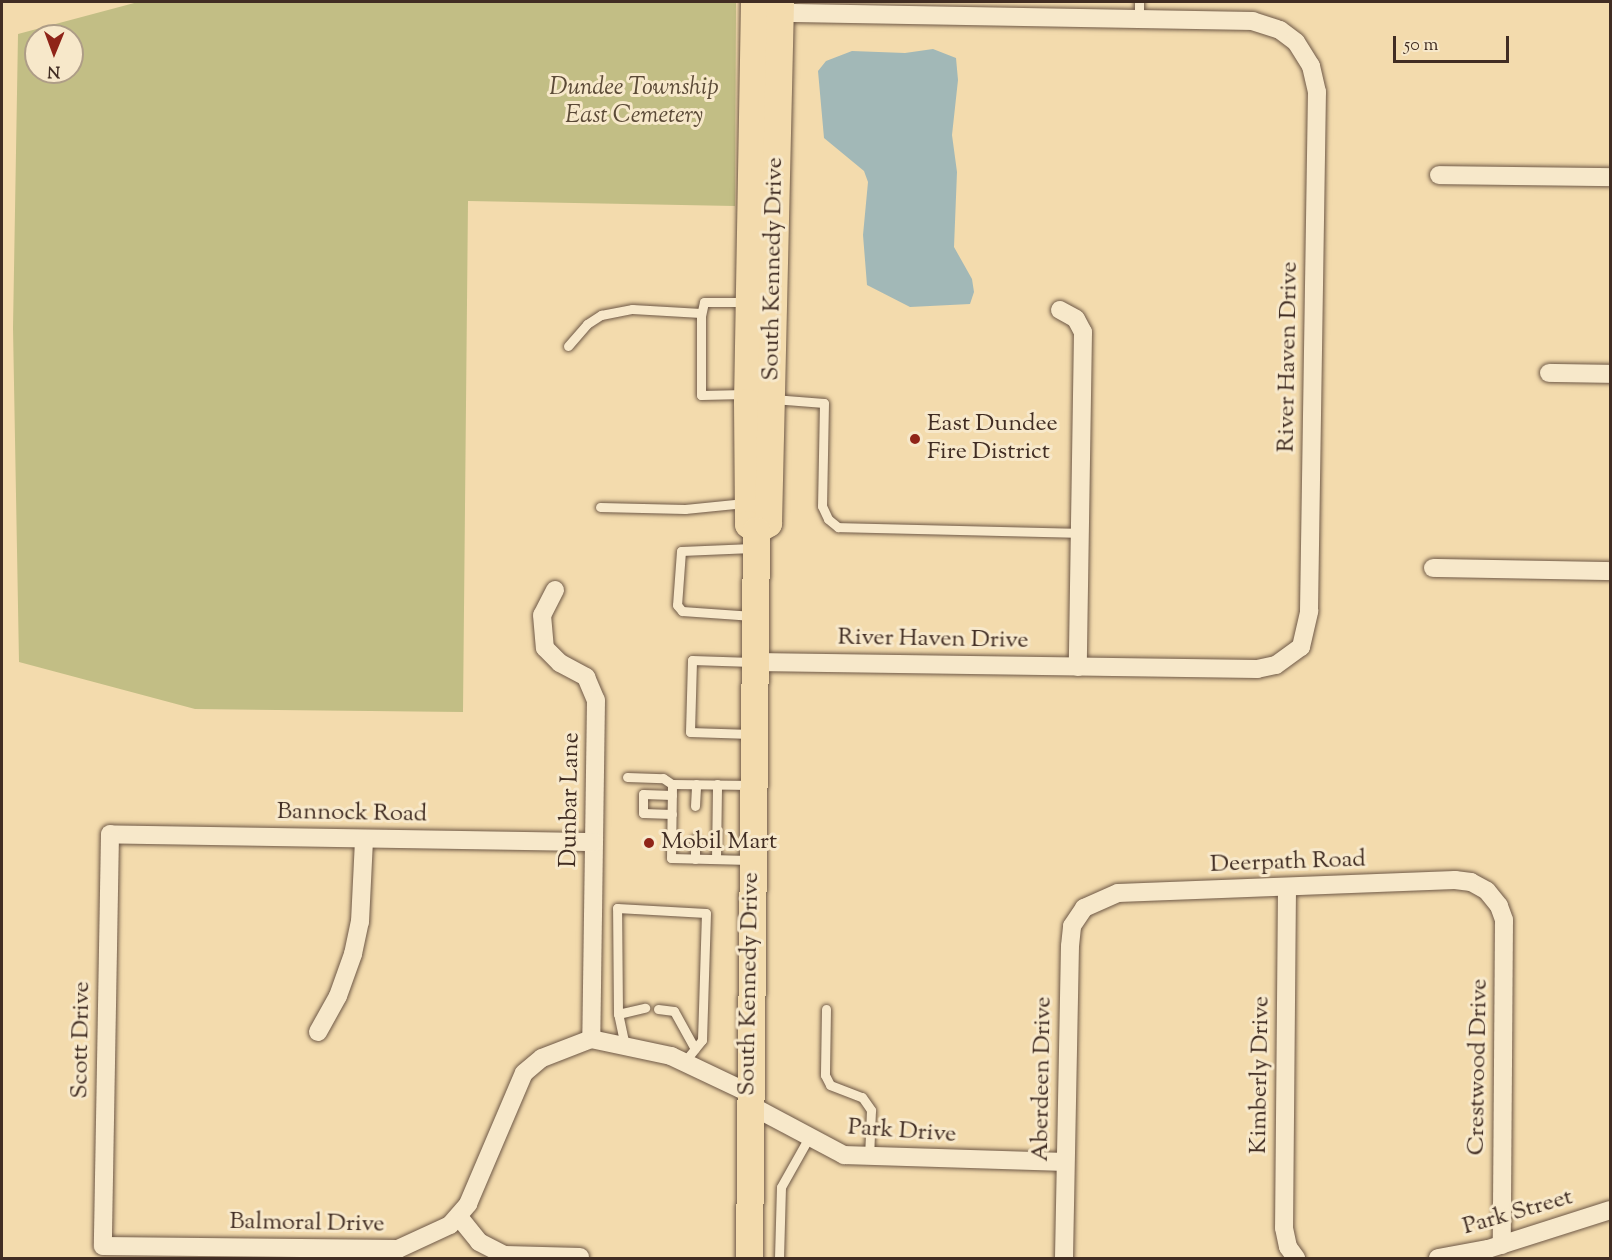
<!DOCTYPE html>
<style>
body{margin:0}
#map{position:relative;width:1612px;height:1260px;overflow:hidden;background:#f3dbad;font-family:"Sorts Mill Goudy",serif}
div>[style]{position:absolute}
.green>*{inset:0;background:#c2be85}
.water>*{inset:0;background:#a2b8b7}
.roads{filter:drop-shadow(0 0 2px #6e5846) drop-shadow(0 0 2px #6e5846)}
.lane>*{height:9px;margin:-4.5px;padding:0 4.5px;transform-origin:4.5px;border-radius:4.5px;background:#f7e8ca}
.street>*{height:18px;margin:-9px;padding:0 9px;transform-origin:9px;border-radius:9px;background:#f7e8ca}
.primary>*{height:27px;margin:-13.5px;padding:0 13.5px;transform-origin:13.5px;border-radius:13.5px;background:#f3dbad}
.dots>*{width:16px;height:16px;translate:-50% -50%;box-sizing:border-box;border:3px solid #f7e8ca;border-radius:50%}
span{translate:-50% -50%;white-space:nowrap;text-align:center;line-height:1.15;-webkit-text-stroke:6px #f7e8ca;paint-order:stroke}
.park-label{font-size:24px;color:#5b4a37;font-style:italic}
.street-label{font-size:24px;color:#412d23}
.poi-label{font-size:24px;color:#412d23}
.left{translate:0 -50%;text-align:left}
.frame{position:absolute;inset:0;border:3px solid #412d23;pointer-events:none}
.north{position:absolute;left:24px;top:24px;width:60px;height:60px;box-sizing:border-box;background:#f7e8ca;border:2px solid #ae9d87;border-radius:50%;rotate:181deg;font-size:16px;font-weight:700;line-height:24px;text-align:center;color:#412d23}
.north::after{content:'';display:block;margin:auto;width:21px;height:27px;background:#8f2418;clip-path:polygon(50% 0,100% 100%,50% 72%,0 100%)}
.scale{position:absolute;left:1393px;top:36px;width:116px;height:27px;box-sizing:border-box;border:3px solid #412d23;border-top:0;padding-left:8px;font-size:18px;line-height:21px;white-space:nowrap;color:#412d23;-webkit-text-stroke:4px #f7e8ca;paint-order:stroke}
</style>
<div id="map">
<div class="green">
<div style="clip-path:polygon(evenodd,138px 2px,736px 2px,735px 206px,468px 201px,463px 712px,195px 709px,19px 662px,13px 328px,18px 34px,138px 2px,36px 36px,72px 36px,72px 72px,36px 72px,36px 36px)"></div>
</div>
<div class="water">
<div style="clip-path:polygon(933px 49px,956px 58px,958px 80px,952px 135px,957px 172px,954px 247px,972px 279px,974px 292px,970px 304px,910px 307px,867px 285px,863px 235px,868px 182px,864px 171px,824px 138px,818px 71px,826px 61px,852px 51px,905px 53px)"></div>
</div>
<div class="roads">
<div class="lane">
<div style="left:1139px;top:19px;width:17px;rotate:-90deg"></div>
<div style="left:568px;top:346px;width:29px;rotate:-49deg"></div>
<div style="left:587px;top:324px;width:17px;rotate:-33deg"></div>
<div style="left:601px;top:315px;width:32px;rotate:-11deg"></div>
<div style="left:632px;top:309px;width:69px;rotate:3.3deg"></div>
<div style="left:745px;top:394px;width:44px;rotate:178.7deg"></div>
<div style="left:701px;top:395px;width:79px;rotate:-90deg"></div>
<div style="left:701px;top:316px;width:14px;rotate:-78deg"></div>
<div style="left:704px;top:302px;width:42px"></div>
<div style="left:773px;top:399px;width:51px;rotate:4.5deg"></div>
<div style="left:824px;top:403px;width:103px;rotate:91.1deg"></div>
<div style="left:822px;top:506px;width:14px;rotate:65deg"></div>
<div style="left:828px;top:519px;width:13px;rotate:39deg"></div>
<div style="left:838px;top:527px;width:242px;rotate:1.4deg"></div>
<div style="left:600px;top:507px;width:85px;rotate:1.3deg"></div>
<div style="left:685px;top:509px;width:60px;rotate:-5.7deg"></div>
<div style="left:752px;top:548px;width:71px;rotate:177.6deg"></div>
<div style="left:681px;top:551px;width:54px;rotate:94.2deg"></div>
<div style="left:677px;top:605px;width:8px;rotate:50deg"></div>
<div style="left:682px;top:611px;width:71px;rotate:4deg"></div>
<div style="left:751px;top:734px;width:61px;rotate:-178.1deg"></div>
<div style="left:690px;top:732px;width:72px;rotate:-88.4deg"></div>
<div style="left:692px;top:660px;width:60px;rotate:1.9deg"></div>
<div style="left:627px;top:777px;width:36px;rotate:2deg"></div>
<div style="left:663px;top:778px;width:11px;rotate:34deg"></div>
<div style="left:695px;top:806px;width:22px;rotate:-87deg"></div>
<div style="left:672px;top:814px;width:29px;rotate:-178deg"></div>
<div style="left:643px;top:813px;width:19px;rotate:-90deg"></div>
<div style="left:643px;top:794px;width:29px;rotate:2deg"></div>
<div style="left:695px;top:859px;width:20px;rotate:-90deg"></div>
<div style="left:716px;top:859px;width:75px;rotate:-89.2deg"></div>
<div style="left:749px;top:860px;width:78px;rotate:-178.5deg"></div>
<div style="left:671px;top:858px;width:74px;rotate:-89.2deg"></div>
<div style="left:672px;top:784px;width:80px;rotate:0.7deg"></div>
<div style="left:658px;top:1009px;width:16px;rotate:7deg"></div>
<div style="left:674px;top:1011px;width:43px;rotate:61.1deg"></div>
<div style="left:826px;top:1009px;width:66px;rotate:90.9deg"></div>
<div style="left:825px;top:1075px;width:11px;rotate:63deg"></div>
<div style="left:830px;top:1085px;width:34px;rotate:21deg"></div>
<div style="left:862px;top:1097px;width:16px;rotate:55deg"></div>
<div style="left:871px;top:1110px;width:47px;rotate:92.4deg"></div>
<div style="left:618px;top:1014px;width:28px;rotate:-13deg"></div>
<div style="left:625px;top:1046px;width:33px;rotate:-102deg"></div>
<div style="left:618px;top:1014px;width:106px;rotate:-90.5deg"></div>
<div style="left:617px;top:908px;width:89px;rotate:3.2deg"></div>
<div style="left:706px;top:913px;width:127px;rotate:91.8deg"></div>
<div style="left:702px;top:1040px;width:28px;rotate:129deg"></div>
<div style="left:779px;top:1258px;width:71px;rotate:-88.4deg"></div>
<div style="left:781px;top:1187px;width:55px;rotate:-60.6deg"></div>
</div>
<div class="street">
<div style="left:1439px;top:175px;width:171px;rotate:0.7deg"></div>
<div style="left:1060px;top:310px;width:18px;rotate:29deg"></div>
<div style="left:1076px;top:319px;width:15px;rotate:62deg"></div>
<div style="left:1083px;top:332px;width:335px;rotate:90.9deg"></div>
<div style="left:1549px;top:373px;width:61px;rotate:0.9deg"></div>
<div style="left:1433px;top:568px;width:177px;rotate:1deg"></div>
<div style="left:555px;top:590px;width:28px;rotate:117deg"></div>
<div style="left:542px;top:615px;width:33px;rotate:85deg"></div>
<div style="left:545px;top:648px;width:21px;rotate:45deg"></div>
<div style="left:560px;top:663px;width:30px;rotate:28deg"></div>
<div style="left:586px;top:677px;width:25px;rotate:67deg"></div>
<div style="left:596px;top:700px;width:339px;rotate:90.8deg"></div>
<div style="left:755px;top:662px;width:502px;rotate:0.8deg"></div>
<div style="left:1257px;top:669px;width:19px;rotate:-12deg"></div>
<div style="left:1276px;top:665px;width:31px;rotate:-36deg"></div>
<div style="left:1301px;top:647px;width:37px;rotate:-77deg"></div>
<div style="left:1309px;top:611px;width:519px;rotate:-89.12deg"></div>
<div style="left:1317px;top:92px;width:27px;rotate:-103deg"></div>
<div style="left:1311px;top:66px;width:28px;rotate:-122deg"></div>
<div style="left:1296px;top:42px;width:20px;rotate:-143deg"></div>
<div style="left:1280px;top:30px;width:28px;rotate:-162deg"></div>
<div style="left:1253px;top:21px;width:474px;rotate:-179deg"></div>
<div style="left:594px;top:842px;width:484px;rotate:-179.1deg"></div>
<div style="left:110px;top:834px;width:412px;rotate:91deg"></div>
<div style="left:103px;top:1246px;width:295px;rotate:0.6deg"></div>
<div style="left:398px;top:1249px;width:57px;rotate:-24.8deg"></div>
<div style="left:450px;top:1225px;width:28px;rotate:-49deg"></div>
<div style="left:468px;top:1204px;width:142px;rotate:-66.9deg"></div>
<div style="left:524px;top:1073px;width:23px;rotate:-40deg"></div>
<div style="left:542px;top:1058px;width:53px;rotate:-21.2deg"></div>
<div style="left:591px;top:1039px;width:82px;rotate:12deg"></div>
<div style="left:671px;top:1056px;width:86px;rotate:25.4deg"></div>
<div style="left:1287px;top:888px;width:340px;rotate:90.5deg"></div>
<div style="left:1284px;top:1228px;width:19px;rotate:78deg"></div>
<div style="left:1288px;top:1247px;width:14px;rotate:54deg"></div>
<div style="left:318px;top:1032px;width:41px;rotate:-60.9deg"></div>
<div style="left:338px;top:996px;width:45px;rotate:-70.3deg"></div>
<div style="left:353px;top:954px;width:33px;rotate:-78deg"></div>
<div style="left:360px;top:922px;width:83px;rotate:-87.2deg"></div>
<div style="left:748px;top:1104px;width:109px;rotate:28deg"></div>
<div style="left:844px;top:1155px;width:221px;rotate:1.8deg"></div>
<div style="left:459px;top:1217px;width:32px;rotate:51deg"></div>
<div style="left:479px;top:1242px;width:29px;rotate:27deg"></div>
<div style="left:505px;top:1255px;width:75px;rotate:1.5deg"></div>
<div style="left:1064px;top:1258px;width:312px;rotate:-88.9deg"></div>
<div style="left:1070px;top:946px;width:20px;rotate:-84deg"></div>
<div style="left:1072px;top:926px;width:22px;rotate:-56deg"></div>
<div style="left:1084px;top:908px;width:37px;rotate:-24deg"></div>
<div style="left:1118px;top:893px;width:337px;rotate:-2.2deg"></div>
<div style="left:1455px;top:880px;width:16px;rotate:7deg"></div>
<div style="left:1471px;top:882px;width:18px;rotate:29deg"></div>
<div style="left:1487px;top:891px;width:19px;rotate:51deg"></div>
<div style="left:1499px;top:906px;width:15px;rotate:70deg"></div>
<div style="left:1504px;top:920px;width:325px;rotate:90.4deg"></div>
<div style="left:1438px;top:1258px;width:51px;rotate:-10.2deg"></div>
<div style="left:1488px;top:1249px;width:128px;rotate:-17.7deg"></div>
</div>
<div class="primary">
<div style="left:754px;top:2px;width:400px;rotate:91deg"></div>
<div style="left:747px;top:402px;width:122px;rotate:89.5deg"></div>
<div style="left:748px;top:524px;width:10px;rotate:37deg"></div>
<div style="left:756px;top:530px;width:14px;rotate:-30deg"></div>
<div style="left:768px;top:523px;width:521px;rotate:-88.68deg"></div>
<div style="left:749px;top:1258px;width:728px;rotate:-89.45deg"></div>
</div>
</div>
<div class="dots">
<div style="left:915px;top:439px;background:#8f2418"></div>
<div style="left:649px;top:843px;background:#8f2418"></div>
</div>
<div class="park-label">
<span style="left:634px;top:103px">Dundee Township<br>East Cemetery</span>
</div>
<div class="street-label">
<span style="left:774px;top:269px;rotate:-89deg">South Kennedy Drive</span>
<span style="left:1289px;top:357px;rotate:-89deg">River Haven Drive</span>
<span style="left:933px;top:640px;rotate:1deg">River Haven Drive</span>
<span style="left:571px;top:800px;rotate:-89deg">Dunbar Lane</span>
<span style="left:352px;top:814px;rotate:1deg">Bannock Road</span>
<span style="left:1288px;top:863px;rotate:-2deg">Deerpath Road</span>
<span style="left:750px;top:984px;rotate:-89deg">South Kennedy Drive</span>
<span style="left:82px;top:1040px;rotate:-89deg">Scott Drive</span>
<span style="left:1479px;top:1067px;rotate:-89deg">Crestwood Drive</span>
<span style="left:1261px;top:1075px;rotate:-89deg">Kimberly Drive</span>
<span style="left:1043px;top:1079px;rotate:-89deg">Aberdeen Drive</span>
<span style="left:902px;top:1132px;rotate:4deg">Park Drive</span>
<span style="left:1518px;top:1213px;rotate:-16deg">Park Street</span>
<span style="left:307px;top:1224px;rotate:1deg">Balmoral Drive</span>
</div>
<div class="poi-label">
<span class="left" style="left:927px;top:439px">East Dundee<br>Fire District</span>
<span class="left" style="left:661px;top:843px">Mobil Mart</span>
</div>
<div class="frame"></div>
<div class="north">N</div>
<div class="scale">50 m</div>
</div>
